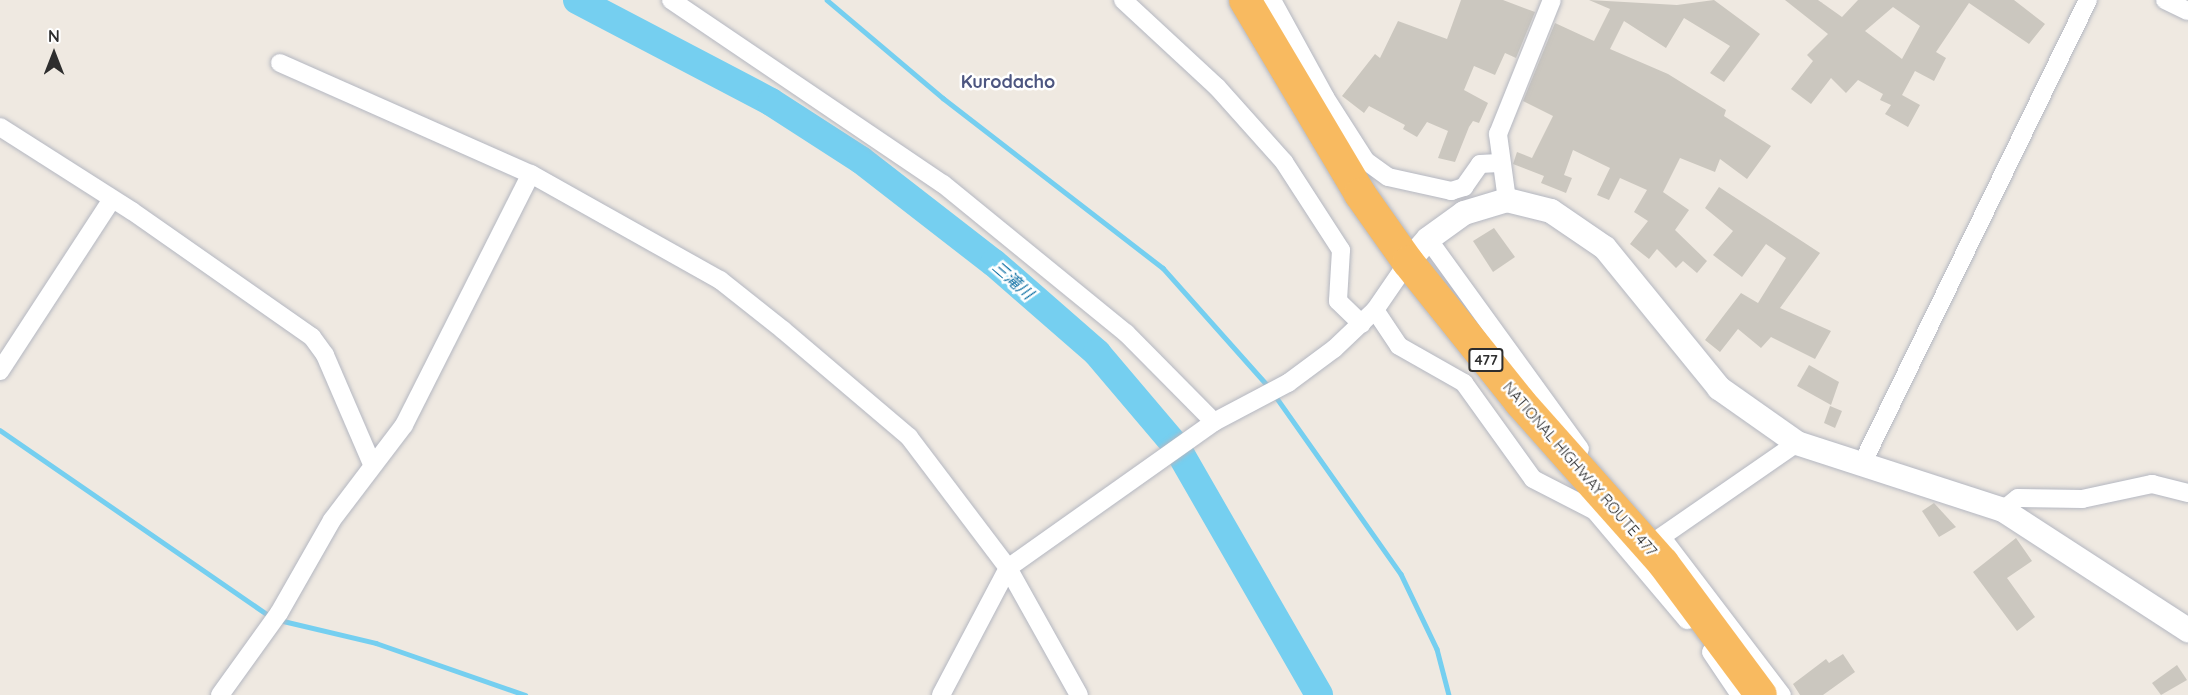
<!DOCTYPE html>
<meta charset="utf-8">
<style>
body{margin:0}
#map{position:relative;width:2188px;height:695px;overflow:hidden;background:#efe9e1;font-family:Quicksand,"Noto Sans JP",sans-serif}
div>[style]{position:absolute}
.stream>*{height:4.5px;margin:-2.25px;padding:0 2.25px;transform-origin:2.25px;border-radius:2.25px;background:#75cff0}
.river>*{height:28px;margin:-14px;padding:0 14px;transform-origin:14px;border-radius:14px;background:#75cff0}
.building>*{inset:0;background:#cbc7bf}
.roads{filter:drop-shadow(0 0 2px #b4b7c1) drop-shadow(0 0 2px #b4b7c1)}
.minor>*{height:18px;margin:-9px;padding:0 9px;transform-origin:9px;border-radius:9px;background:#fff}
.tertiary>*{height:24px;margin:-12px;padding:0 12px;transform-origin:12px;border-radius:12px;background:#fff}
.trunk>*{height:32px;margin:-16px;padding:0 16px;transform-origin:16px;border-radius:16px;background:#f8ba60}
span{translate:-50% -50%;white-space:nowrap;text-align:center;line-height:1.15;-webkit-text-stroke:5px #fff;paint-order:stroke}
.shield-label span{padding:2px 4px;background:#fff;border:2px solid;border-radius:4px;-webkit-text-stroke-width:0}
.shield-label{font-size:14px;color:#2e2e2e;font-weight:700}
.street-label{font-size:15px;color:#2e2e2e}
.water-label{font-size:16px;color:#0d6fa3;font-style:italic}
.quarter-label{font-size:18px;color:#4d5680;font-weight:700}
.north{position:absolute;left:24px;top:24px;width:60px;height:60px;-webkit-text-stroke:4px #fff;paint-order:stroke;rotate:0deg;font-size:16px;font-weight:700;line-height:24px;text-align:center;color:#2e2e2e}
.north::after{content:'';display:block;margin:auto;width:21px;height:27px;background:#2e2e2e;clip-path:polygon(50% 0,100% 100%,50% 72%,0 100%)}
</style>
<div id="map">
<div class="stream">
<div style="left:827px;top:0;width:152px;rotate:40.2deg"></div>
<div style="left:943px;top:98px;width:278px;rotate:37.7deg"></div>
<div style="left:1163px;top:268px;width:159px;rotate:48.3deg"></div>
<div style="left:1274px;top:394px;width:220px;rotate:54.8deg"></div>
<div style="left:1401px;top:574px;width:83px;rotate:64.4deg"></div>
<div style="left:1437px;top:649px;width:48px;rotate:75.4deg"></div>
<div style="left:0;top:430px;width:329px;rotate:34.6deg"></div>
<div style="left:279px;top:620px;width:100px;rotate:13.3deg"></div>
<div style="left:376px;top:643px;width:158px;rotate:19.2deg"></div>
</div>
<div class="river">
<div style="left:577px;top:0;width:219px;rotate:27.7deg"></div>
<div style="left:771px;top:102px;width:107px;rotate:32.8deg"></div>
<div style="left:861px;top:160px;width:168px;rotate:37.8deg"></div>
<div style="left:994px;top:263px;width:137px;rotate:41.1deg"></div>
<div style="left:1097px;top:353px;width:122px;rotate:49.7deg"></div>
<div style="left:1176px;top:446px;width:287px;rotate:60.1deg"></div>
</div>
<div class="building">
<div style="clip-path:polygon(1461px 0,1503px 0,1535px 12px,1516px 58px,1505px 53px,1495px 75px,1474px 66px,1464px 90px,1488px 103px,1479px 123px,1473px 121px,1469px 127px,1455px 162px,1438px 158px,1448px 131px,1427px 122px,1417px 137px,1403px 129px,1405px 125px,1369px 106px,1364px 113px,1342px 96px,1375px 54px,1380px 58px,1398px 21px,1447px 39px)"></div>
<div style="clip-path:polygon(1589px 0,1677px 5px,1714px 0,1760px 34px,1724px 82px,1710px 73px,1730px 46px,1684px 18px,1666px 48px,1624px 21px,1610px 49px,1668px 74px,1726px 110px,1724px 116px,1771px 146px,1747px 179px,1720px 159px,1715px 172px,1680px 158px,1663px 192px,1689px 210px,1675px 230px,1707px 261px,1697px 273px,1683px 261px,1676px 268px,1657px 249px,1649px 259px,1630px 244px,1648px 221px,1634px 212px,1647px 190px,1620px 178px,1609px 200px,1597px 195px,1610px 168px,1573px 150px,1564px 175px,1572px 178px,1566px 193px,1541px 183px,1544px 176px,1513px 164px,1517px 152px,1532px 158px,1553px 116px,1523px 101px,1555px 23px,1594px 41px,1610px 9px)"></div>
<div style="clip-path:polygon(evenodd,1785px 0,1818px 0,1842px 17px,1858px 0,2014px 0,2045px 24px,2029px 44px,1969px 3px,1936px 52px,1946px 58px,1934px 81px,1915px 71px,1902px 95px,1920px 105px,1908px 127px,1885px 114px,1891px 105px,1880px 100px,1883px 94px,1858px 80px,1846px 93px,1831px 78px,1811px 104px,1791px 89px,1813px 61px,1807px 55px,1828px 34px,1785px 0,1893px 7px,1920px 26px,1902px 59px,1865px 31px,1893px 7px)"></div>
<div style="clip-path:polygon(1719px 187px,1820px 253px,1780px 308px,1831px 331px,1815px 359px,1771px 337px,1761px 348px,1738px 329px,1720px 352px,1705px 340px,1741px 293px,1758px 303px,1786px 258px,1766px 244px,1742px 277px,1713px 255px,1733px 231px,1705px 208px)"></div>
<div style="clip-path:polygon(1494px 228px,1515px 257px,1493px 272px,1473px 241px)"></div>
<div style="clip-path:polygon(1809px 365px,1839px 382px,1831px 405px,1797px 386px)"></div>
<div style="clip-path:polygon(1830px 406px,1842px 411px,1835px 428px,1824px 423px)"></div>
<div style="clip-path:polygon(1934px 503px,1956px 527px,1939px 537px,1922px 511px)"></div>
<div style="clip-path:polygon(2016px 538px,2032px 561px,2007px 578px,2035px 617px,2017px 631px,1973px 572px)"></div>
<div style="clip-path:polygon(1843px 654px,1855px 672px,1823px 695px,1800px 695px,1793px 684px,1826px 659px,1829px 663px)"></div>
<div style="clip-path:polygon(2177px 665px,2187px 680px,2161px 695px,2152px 683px)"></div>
</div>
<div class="roads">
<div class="minor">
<div style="left:671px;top:0;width:328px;rotate:34.1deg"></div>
<div style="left:943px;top:184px;width:236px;rotate:39.2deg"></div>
<div style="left:1126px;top:333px;width:125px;rotate:45.3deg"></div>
<div style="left:1123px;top:0;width:128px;rotate:42.8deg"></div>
<div style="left:1217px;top:87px;width:101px;rotate:48.2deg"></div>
<div style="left:1284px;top:162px;width:105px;rotate:57.1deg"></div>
<div style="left:1341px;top:250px;width:51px;rotate:93.4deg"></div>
<div style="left:1338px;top:301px;width:33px;rotate:44deg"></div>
<div style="left:1272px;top:0;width:111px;rotate:61.3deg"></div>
<div style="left:1325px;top:97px;width:76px;rotate:57.4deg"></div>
<div style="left:1366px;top:161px;width:27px;rotate:36deg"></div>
<div style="left:1388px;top:177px;width:65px;rotate:12.5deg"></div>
<div style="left:1451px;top:191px;width:14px;rotate:-17deg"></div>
<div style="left:1464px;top:187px;width:28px;rotate:-55deg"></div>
<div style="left:1480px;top:164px;width:19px;rotate:-3deg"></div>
<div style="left:2165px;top:0;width:25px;rotate:26deg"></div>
<div style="left:280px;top:63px;width:274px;rotate:23.9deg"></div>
<div style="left:531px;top:174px;width:217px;rotate:29.3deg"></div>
<div style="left:720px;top:280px;width:80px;rotate:38.4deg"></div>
<div style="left:783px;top:330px;width:165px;rotate:40.3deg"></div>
<div style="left:909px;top:437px;width:164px;rotate:52.9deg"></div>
<div style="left:1008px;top:568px;width:145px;rotate:60.8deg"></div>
<div style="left:0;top:127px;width:156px;rotate:32.5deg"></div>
<div style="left:132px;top:211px;width:220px;rotate:35deg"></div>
<div style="left:312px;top:337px;width:22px;rotate:54deg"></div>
<div style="left:325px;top:355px;width:119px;rotate:66.7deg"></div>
<div style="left:1507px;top:200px;width:67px;rotate:-97.8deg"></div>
<div style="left:1498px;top:134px;width:144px;rotate:-68.1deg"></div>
<div style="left:1428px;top:239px;width:259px;rotate:54.1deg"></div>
<div style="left:1375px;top:310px;width:43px;rotate:56.3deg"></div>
<div style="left:1399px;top:346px;width:75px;rotate:29.6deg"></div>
<div style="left:1464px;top:383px;width:118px;rotate:54.3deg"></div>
<div style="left:1533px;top:479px;width:70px;rotate:27.3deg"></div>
<div style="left:1595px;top:511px;width:143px;rotate:49.8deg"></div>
<div style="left:0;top:371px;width:205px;rotate:-56.9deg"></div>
<div style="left:1862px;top:464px;width:516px;rotate:-64.03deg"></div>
<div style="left:2003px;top:510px;width:19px;rotate:-39deg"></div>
<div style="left:2018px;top:498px;width:64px;rotate:0.9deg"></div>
<div style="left:2082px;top:499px;width:72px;rotate:-12.1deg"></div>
<div style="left:2152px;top:484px;width:37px;rotate:14deg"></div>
<div style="left:1661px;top:537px;width:165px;rotate:-34.7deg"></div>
<div style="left:1666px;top:543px;width:191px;rotate:52.7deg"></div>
<div style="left:1711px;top:652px;width:52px;rotate:56deg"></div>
<div style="left:220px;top:695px;width:101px;rotate:-54.3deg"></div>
<div style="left:279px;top:613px;width:107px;rotate:-60.3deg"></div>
<div style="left:332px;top:520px;width:119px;rotate:-52.8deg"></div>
<div style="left:404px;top:425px;width:281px;rotate:-63.2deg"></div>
<div style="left:941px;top:695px;width:144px;rotate:-62.2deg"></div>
<div style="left:1008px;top:568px;width:252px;rotate:-35.3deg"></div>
<div style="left:1214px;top:422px;width:84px;rotate:-27.8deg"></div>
<div style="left:1288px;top:383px;width:57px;rotate:-36.5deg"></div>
<div style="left:1334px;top:349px;width:57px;rotate:-43.6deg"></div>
<div style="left:1375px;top:310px;width:58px;rotate:-55.5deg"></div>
</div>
<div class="tertiary">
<div style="left:1408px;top:262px;width:30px;rotate:-49deg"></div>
<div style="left:1428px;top:239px;width:44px;rotate:-35.8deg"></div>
<div style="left:1464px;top:213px;width:45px;rotate:-16.8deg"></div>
<div style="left:1507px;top:200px;width:45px;rotate:14deg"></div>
<div style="left:1551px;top:211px;width:65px;rotate:34.4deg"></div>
<div style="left:1605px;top:248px;width:181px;rotate:50.8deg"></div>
<div style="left:1719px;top:388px;width:95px;rotate:35.2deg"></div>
<div style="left:1797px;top:443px;width:217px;rotate:18deg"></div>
<div style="left:2003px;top:510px;width:221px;rotate:33deg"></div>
</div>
<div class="trunk">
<div style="left:1245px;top:0;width:226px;rotate:59.3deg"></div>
<div style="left:1360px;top:194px;width:83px;rotate:54.8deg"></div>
<div style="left:1408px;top:262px;width:179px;rotate:51.3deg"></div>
<div style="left:1520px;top:402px;width:215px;rotate:48.4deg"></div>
<div style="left:1663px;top:563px;width:164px;rotate:53.4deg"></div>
</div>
</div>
<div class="shield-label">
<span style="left:1486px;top:360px">477</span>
</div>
<div class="street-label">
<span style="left:1580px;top:469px;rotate:49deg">NATIONAL HIGHWAY ROUTE 477</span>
</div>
<div class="water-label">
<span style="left:1013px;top:280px;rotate:41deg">三滝川</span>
</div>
<div class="quarter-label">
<span style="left:1008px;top:82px">Kurodacho</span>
</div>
<div class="north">N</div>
</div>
